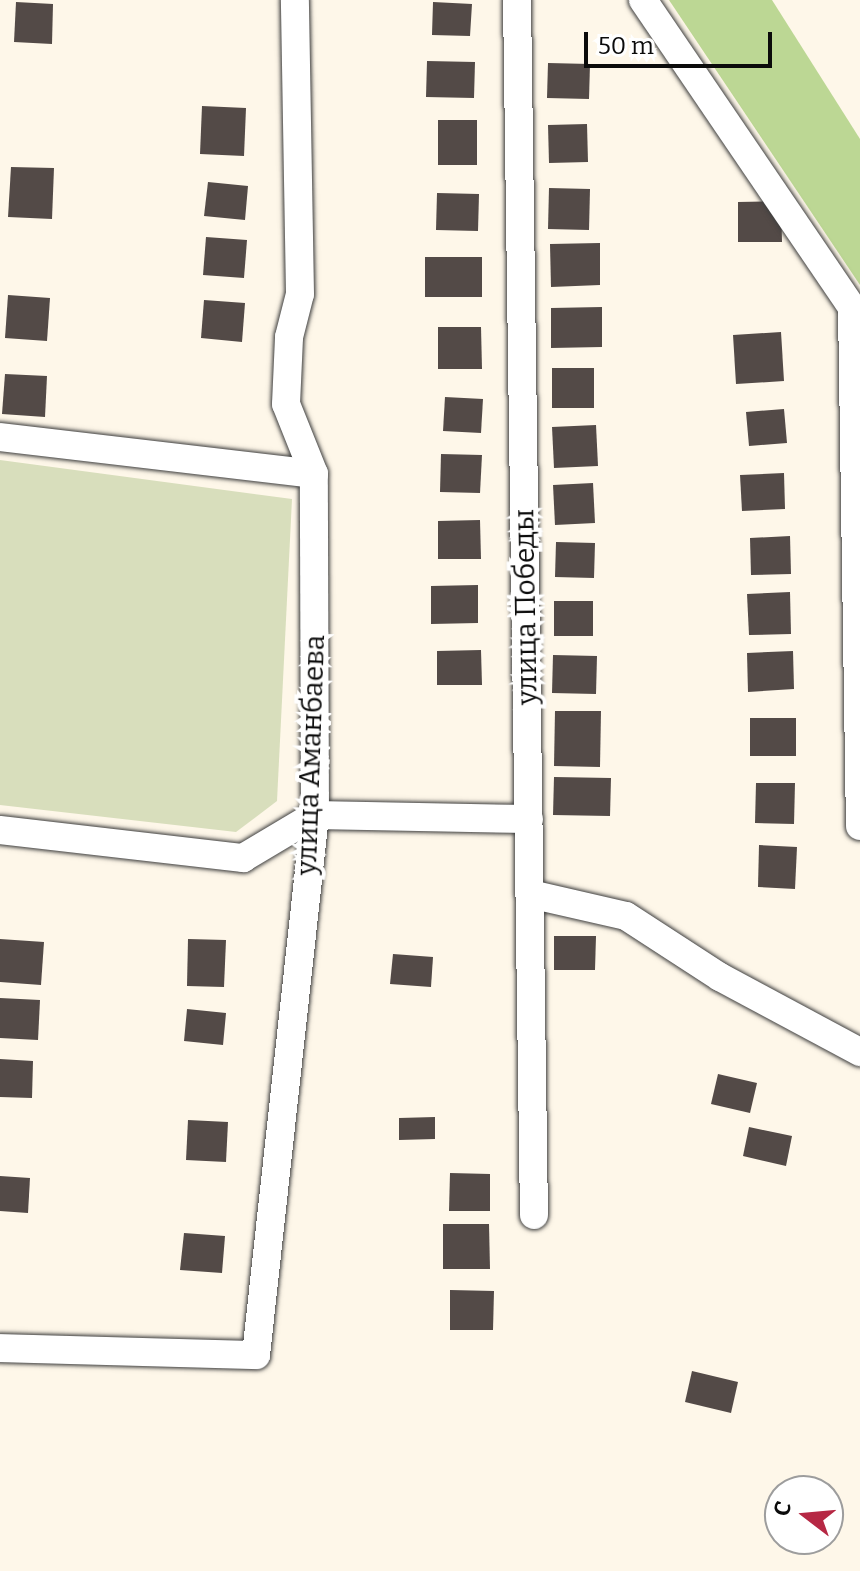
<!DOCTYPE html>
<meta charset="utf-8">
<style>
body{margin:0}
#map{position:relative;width:860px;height:1571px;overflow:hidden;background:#fef7e9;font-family:Bitter,serif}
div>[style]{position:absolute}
.forest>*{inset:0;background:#bcd794}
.cemetery>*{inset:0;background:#d8debc}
.building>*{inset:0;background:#534a47}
.roads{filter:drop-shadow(0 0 2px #3e3e3e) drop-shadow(0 0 2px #3e3e3e)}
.minor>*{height:28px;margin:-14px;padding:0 14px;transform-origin:14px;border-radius:14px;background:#fff}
span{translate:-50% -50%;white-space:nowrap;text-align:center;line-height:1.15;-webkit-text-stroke:8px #fff;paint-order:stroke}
.street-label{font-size:28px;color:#0b0b0b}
.north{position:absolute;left:764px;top:1475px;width:80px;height:80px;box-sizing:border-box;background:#fff;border:2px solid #9d9d9d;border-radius:50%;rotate:286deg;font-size:22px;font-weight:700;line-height:32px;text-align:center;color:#0b0b0b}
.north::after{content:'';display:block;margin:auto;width:28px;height:36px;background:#b62844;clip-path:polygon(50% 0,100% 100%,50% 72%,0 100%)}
.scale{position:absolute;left:584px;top:32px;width:188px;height:36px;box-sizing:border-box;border:4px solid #0b0b0b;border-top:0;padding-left:10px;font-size:24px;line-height:28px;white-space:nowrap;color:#0b0b0b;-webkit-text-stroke:6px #fff;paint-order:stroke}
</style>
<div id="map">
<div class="forest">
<div style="clip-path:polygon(669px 0,772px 0,860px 139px,860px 285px)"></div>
</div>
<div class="cemetery">
<div style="clip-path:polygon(0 460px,292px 499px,277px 801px,236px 832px,0 805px)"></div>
</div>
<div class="building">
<div style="clip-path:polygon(16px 2px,53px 4px,52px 44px,14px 42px)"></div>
<div style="clip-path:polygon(433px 2px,472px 4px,470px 36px,432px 35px)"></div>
<div style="clip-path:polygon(427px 61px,475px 62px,474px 98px,426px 97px)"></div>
<div style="clip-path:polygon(548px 63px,590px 64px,589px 99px,547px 98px)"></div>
<div style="clip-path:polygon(202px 106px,246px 108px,244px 156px,200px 154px)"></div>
<div style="clip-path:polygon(438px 120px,477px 120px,477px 165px,438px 165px)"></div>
<div style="clip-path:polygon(587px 124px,588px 162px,549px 163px,548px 125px)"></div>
<div style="clip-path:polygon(11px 167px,54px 168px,52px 219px,8px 217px)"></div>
<div style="clip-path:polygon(208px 182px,248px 186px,245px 220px,204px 216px)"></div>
<div style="clip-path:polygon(549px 188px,590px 189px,589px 230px,548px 229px)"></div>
<div style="clip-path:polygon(437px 193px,479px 194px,478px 231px,436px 230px)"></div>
<div style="clip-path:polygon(781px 201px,782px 242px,738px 242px,738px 202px)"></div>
<div style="clip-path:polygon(206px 237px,247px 240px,244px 278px,203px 275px)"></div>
<div style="clip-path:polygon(600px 243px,600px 285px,551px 287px,550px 244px)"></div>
<div style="clip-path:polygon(425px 257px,482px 257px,482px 297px,425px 297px)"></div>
<div style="clip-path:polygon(8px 295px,50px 298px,47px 341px,5px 338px)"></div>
<div style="clip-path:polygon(204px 300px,245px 303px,242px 342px,201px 338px)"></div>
<div style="clip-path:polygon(602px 307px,602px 347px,551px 348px,551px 308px)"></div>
<div style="clip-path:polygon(438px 327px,481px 327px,482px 369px,438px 369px)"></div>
<div style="clip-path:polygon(781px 332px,784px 381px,736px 384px,733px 335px)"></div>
<div style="clip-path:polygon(552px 368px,594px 368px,594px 408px,552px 408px)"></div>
<div style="clip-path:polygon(5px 374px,47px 376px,45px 417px,2px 414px)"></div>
<div style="clip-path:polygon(445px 397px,483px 399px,481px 433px,443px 431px)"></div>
<div style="clip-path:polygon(784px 409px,787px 443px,749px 446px,746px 412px)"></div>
<div style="clip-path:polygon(596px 425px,598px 466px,554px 468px,552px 427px)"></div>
<div style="clip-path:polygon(441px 454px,482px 455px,480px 493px,440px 492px)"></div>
<div style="clip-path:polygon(784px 473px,785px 509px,742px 511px,740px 475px)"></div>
<div style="clip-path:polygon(593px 483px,595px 523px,555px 525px,553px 485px)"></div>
<div style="clip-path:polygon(480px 520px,481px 559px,438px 559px,438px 521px)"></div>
<div style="clip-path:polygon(790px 536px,791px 574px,751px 575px,750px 538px)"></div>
<div style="clip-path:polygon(556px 542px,595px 543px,594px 578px,555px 577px)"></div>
<div style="clip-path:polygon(478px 585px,478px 623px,431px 624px,431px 586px)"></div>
<div style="clip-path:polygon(790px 592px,791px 634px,749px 635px,747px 594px)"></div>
<div style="clip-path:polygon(554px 601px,593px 601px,593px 636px,554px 636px)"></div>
<div style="clip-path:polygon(481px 650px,482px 685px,437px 685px,437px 651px)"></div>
<div style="clip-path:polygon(793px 651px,794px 689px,748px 692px,747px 653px)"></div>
<div style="clip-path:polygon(553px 655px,597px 656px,596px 694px,552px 693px)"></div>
<div style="clip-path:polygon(555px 711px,601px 711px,600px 767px,554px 766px)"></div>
<div style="clip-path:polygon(750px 718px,796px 718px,796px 756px,750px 756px)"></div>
<div style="clip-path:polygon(554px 777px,611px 778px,610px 816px,553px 815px)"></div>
<div style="clip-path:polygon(756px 783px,795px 783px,794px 824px,755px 823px)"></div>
<div style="clip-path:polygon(759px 845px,797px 847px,795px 889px,758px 887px)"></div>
<div style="clip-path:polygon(554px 936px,596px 936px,595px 970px,554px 970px)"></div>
<div style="clip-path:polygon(0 939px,44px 942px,41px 985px,0 982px)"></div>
<div style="clip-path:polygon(188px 939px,226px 940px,224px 987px,187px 986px)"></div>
<div style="clip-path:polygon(393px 954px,433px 957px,431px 987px,390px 984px)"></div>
<div style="clip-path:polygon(0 998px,40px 1000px,38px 1040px,0 1038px)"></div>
<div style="clip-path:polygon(187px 1009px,226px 1013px,223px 1045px,184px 1041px)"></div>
<div style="clip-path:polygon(0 1059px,33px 1061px,32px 1098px,0 1097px)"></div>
<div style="clip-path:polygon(718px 1074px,757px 1083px,750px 1113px,711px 1104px)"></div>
<div style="clip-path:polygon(435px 1117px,435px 1139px,399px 1140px,399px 1118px)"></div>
<div style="clip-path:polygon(188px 1120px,228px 1122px,226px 1162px,186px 1160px)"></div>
<div style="clip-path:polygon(749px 1127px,792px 1136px,786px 1166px,743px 1156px)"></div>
<div style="clip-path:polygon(450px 1173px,490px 1174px,490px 1211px,449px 1211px)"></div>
<div style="clip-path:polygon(0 1176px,30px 1178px,28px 1213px,0 1211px)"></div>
<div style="clip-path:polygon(443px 1224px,489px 1224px,490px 1269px,443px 1269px)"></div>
<div style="clip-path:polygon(184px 1233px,225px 1236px,222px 1273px,180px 1270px)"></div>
<div style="clip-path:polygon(450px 1290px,494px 1291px,493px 1330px,450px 1330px)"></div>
<div style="clip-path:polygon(692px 1371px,738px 1382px,731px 1413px,685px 1402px)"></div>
</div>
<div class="roads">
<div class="minor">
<div style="left:517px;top:0;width:1215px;rotate:89.2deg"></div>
<div style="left:643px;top:0;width:372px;rotate:55.8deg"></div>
<div style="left:852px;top:308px;width:518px;rotate:89.12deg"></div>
<div style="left:0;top:437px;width:316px;rotate:6.7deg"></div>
<div style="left:0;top:830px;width:245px;rotate:6.6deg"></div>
<div style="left:243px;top:858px;width:84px;rotate:-30.8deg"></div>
<div style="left:315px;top:815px;width:214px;rotate:1.1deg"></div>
<div style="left:530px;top:894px;width:98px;rotate:12.9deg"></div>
<div style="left:626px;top:916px;width:112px;rotate:33deg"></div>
<div style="left:720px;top:977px;width:159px;rotate:28.2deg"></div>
<div style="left:0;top:1348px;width:256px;rotate:1.6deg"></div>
<div style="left:256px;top:1355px;width:543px;rotate:-83.76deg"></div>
<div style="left:315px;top:815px;width:341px;rotate:-90.2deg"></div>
<div style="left:314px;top:474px;width:75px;rotate:-111.8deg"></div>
<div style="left:286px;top:404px;width:67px;rotate:-87.4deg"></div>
<div style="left:289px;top:337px;width:44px;rotate:-75.7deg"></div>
<div style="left:300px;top:294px;width:294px;rotate:-91deg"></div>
</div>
</div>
<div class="street-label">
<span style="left:526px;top:607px;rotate:-91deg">улица Победы</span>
<span style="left:311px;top:755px;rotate:-88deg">улица Аманбаева</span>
</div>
<div class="north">С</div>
<div class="scale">50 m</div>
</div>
